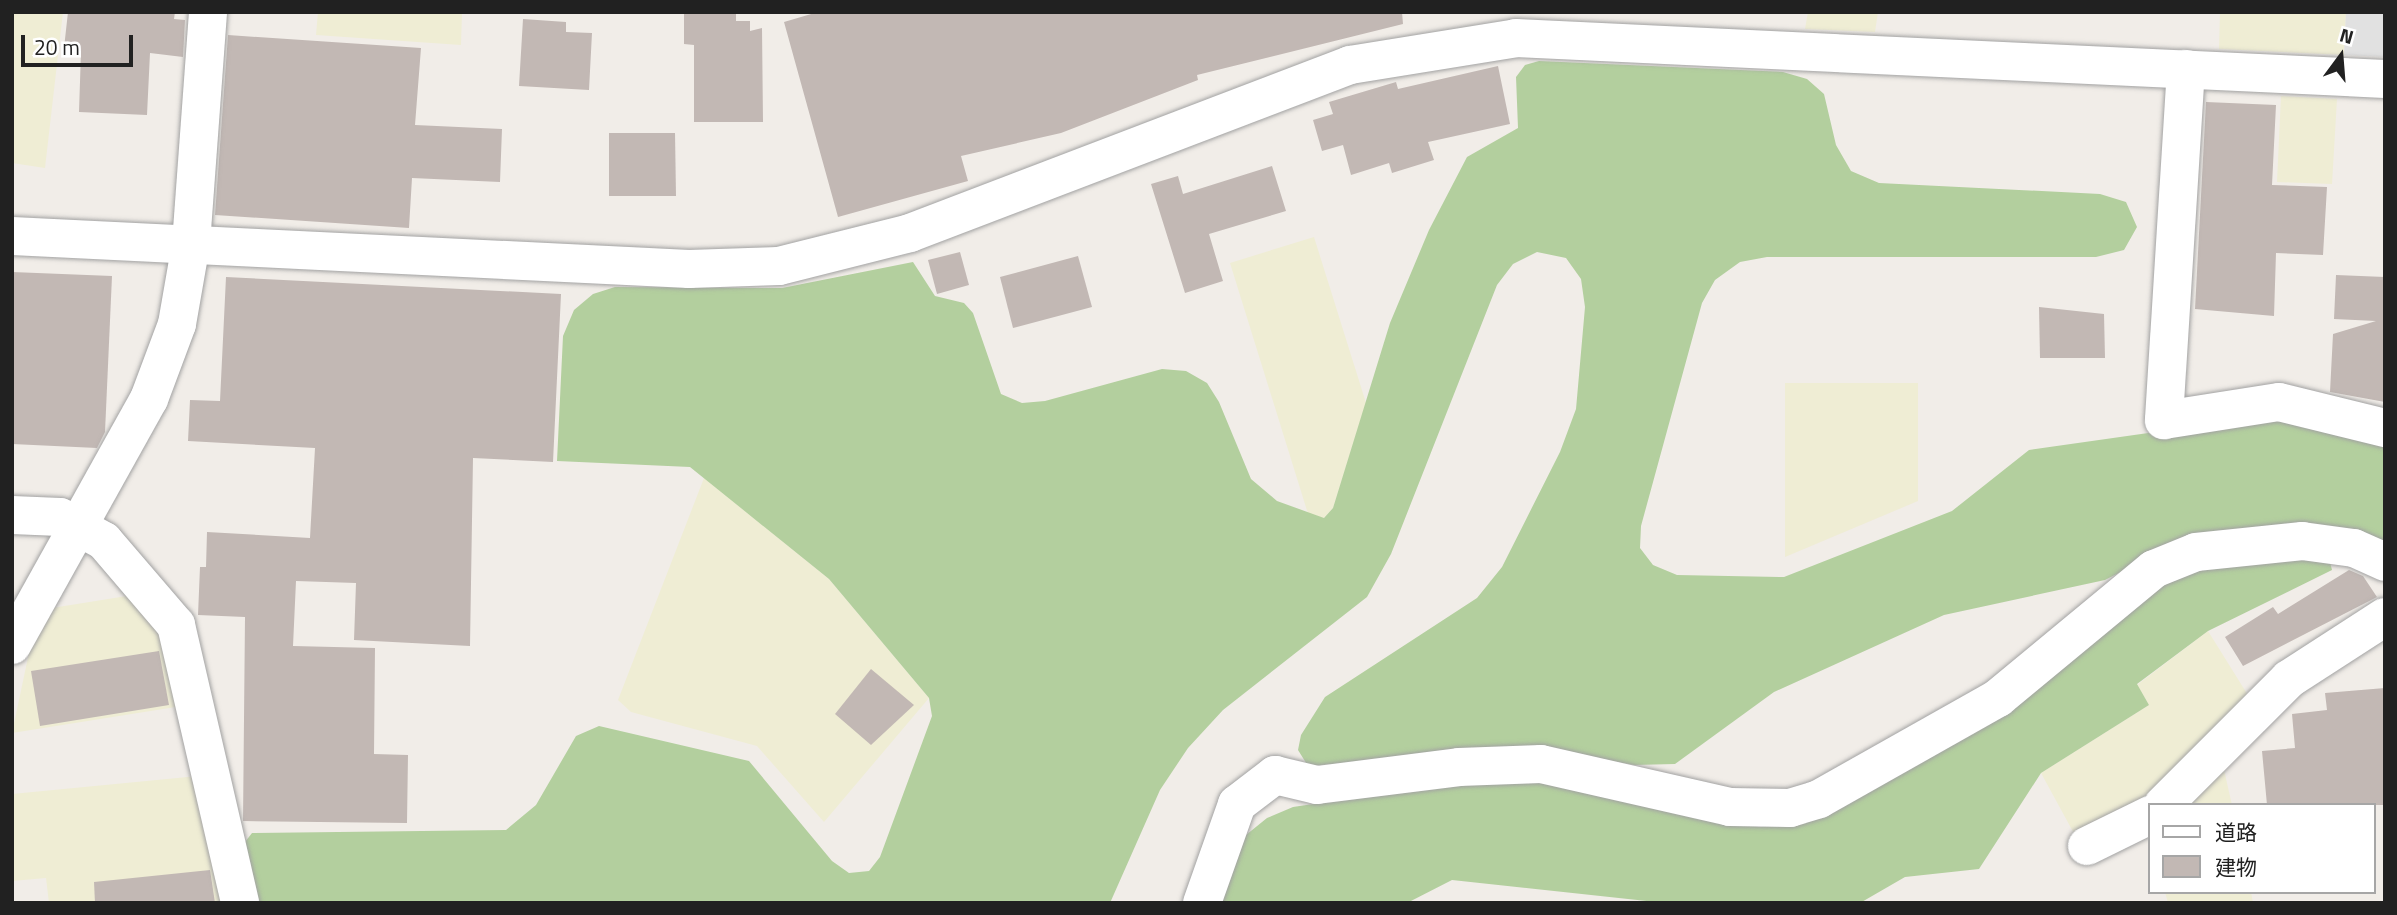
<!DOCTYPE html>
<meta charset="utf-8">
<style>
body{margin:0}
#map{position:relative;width:2397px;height:915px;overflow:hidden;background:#f1ede8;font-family:"Titillium Web","Noto Sans JP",sans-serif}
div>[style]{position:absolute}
.farmland>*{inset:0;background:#efedd4}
.forest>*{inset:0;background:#b3cf9e}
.parking>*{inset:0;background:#e1e1e1}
.building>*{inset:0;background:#c2b8b4}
.roads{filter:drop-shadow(0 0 2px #a2a2a2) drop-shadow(0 0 2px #a2a2a2)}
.minor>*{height:38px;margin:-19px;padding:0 19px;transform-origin:19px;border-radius:19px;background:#fff}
.tertiary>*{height:38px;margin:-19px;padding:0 19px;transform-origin:19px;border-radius:19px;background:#fff}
span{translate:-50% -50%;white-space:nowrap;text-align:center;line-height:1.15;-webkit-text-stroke:5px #fff;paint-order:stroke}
.frame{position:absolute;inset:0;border:14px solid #212121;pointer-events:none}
.legend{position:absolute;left:2148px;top:803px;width:228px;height:91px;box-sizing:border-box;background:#fff;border:2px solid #a6a6a6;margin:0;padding:9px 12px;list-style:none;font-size:21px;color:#212121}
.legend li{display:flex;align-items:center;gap:14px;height:35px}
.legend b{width:35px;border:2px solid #a6a6a6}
.north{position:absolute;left:2306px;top:21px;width:70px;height:70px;-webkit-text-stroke:5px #fff;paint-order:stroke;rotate:16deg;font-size:19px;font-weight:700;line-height:28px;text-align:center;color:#212121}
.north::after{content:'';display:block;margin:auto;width:24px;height:32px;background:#212121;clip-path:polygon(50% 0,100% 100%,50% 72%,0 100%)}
.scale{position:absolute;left:21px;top:35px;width:112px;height:32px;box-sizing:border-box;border:4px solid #212121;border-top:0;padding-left:9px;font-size:21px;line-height:24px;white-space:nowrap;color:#212121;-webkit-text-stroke:5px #fff;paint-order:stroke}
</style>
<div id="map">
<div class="farmland">
<div style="clip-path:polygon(12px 12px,63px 12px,45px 168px,12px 163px)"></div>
<div style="clip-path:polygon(318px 12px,462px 12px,461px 45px,316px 35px)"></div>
<div style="clip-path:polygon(1808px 12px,1878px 12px,1875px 32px,1805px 29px)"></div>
<div style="clip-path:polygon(2220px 12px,2346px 12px,2344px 55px,2219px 49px)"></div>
<div style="clip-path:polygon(2281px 96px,2337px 99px,2332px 184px,2277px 182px)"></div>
<div style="clip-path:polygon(1314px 237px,1366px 403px,1333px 508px,1324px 518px,1309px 517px,1230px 263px)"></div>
<div style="clip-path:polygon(1785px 383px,1918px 383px,1918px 501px,1785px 557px)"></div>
<div style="clip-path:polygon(704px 478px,829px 579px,929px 698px,824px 822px,757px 746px,631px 712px,618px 700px)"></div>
<div style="clip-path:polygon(133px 595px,153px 616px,182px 706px,12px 733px,30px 648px,52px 608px)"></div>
<div style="clip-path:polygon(2208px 631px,2251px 700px,2163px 790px,2077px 839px,2041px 773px,2149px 705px,2137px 685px)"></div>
<div style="clip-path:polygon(2222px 761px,2232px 805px,2180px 805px)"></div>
<div style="clip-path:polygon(198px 776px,225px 903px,49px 903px,46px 878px,12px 881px,12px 794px)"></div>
<div style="clip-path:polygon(2165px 892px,2251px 892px,2253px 903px,2168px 903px)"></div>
</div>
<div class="forest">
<div style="clip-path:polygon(1539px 61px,1783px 72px,1807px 79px,1824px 94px,1836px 145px,1851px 171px,1879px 183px,2100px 194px,2126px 202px,2137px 227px,2124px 250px,2096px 257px,1767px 257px,1740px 262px,1715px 280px,1702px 303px,1641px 526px,1640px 548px,1653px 565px,1677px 575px,1784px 577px,1952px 511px,2029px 450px,2268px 416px,2385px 442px,2385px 542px,2302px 525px,2191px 536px,2105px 580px,1944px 615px,1774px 692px,1675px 764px,1634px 765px,1541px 748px,1308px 766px,1298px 750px,1301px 735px,1325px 697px,1477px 598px,1502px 567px,1560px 452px,1576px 409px,1585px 307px,1581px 279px,1566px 258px,1537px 252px,1513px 264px,1497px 285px,1391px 554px,1367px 597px,1223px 710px,1188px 748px,1160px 790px,1110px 903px,254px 903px,245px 842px,252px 833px,506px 830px,536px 805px,576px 736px,599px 726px,749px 761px,832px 861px,849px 873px,869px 871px,880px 857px,932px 716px,929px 698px,829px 579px,690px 467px,557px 461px,563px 336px,574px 310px,593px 294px,615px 287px,782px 288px,913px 262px,935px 296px,964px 303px,973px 313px,1001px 394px,1022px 403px,1045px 401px,1162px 369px,1186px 371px,1207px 383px,1219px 402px,1251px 479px,1277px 501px,1324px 518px,1333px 508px,1390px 323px,1429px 230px,1467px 157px,1518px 128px,1516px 77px,1525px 65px)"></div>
<div style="clip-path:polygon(2302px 558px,2330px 562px,2332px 570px,2208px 631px,2137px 684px,2149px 705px,2041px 773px,1979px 869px,1905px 877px,1860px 903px,1665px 903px,1452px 880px,1407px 903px,1220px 903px,1246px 835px,1267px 818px,1293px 807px,1434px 786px,1540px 781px,1760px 827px,1826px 815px,2008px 712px,2162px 583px,2201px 568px)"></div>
</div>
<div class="parking">
<div style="clip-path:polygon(2346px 12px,2385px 12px,2385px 57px,2344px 55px)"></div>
</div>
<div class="building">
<div style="clip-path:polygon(68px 12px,175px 12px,174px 19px,185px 20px,183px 57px,150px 53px,147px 115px,79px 112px,81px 51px,64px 48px)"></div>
<div style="clip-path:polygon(684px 12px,736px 12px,736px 21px,750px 21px,750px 31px,762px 28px,763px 122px,694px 122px,694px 45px,684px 44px)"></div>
<div style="clip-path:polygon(818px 12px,1402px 12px,1403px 24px,1197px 75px,1198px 80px,1061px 133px,961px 156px,968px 181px,838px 217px,784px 22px)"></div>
<div style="clip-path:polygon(523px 19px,566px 22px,566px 32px,592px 33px,589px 90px,519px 86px)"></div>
<div style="clip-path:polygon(228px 35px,421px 48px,415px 125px,502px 129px,500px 182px,412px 178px,409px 228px,215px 215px)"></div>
<div style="clip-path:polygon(1498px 66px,1510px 124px,1428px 142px,1434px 160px,1392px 173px,1389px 163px,1351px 175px,1343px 145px,1322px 151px,1313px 120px,1333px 114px,1329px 102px,1396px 82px,1398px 89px)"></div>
<div style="clip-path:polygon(2206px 102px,2276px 105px,2272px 185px,2327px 187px,2323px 255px,2276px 253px,2274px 316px,2195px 309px)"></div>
<div style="clip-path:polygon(609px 133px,675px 133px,676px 196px,609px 196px)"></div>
<div style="clip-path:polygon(1272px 166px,1286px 211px,1209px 234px,1223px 281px,1185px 293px,1151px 184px,1178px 176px,1183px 194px)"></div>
<div style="clip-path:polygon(960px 252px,969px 285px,937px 294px,928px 260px)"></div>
<div style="clip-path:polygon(1078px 256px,1092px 307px,1013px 328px,1000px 277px)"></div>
<div style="clip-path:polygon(12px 272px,112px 276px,105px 432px,97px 448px,12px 444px)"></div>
<div style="clip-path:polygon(2336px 275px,2385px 277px,2385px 402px,2330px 392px,2333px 334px,2376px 321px,2334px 319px)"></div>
<div style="clip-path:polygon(226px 277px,561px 294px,553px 462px,473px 458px,470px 646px,354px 640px,356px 583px,296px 581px,293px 646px,375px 648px,374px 754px,408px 755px,407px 823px,243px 821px,245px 617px,198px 615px,200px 567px,206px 567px,207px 532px,310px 538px,315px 448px,188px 441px,190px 400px,220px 401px)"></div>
<div style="clip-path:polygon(2039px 307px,2104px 314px,2105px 358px,2040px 358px)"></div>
<div style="clip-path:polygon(2349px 570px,2363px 576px,2377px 597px,2243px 666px,2225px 637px,2273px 607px,2278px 614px)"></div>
<div style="clip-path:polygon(159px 651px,169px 705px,40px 726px,31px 671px)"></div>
<div style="clip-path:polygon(871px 669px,914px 705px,871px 745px,835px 714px)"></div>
<div style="clip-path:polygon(2385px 688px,2385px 805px,2267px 805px,2262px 751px,2295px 748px,2292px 714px,2327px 710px,2325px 693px)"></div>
<div style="clip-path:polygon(210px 870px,215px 903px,95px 903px,94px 882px)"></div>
</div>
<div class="roads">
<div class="minor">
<div style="left:2186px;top:69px;width:352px;rotate:93.6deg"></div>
<div style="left:2164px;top:420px;width:116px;rotate:-8.9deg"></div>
<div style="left:2279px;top:402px;width:109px;rotate:13.8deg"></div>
<div style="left:12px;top:515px;width:48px;rotate:2.4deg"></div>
<div style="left:60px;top:517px;width:50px;rotate:28.6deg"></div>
<div style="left:104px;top:541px;width:111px;rotate:49.4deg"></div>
<div style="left:176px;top:625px;width:285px;rotate:77deg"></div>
<div style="left:12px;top:645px;width:282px;rotate:-60.9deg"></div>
<div style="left:149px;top:399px;width:80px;rotate:-69.5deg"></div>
<div style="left:177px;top:324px;width:81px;rotate:-80.1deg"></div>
<div style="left:191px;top:244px;width:233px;rotate:-85.8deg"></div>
<div style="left:2163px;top:805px;width:178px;rotate:-45deg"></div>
<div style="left:2289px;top:679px;width:114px;rotate:-32.9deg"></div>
<div style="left:2087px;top:846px;width:70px;rotate:-26.2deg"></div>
<div style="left:1202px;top:903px;width:105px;rotate:-70.5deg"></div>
<div style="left:1237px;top:804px;width:48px;rotate:-37.3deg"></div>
<div style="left:1275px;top:775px;width:43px;rotate:13.4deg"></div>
<div style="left:1317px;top:785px;width:143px;rotate:-7.2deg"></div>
<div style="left:1459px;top:767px;width:82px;rotate:-2.1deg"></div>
<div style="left:1541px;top:764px;width:194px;rotate:12.8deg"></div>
<div style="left:1730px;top:807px;width:60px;rotate:1deg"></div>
<div style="left:1790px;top:808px;width:30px;rotate:-17deg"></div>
<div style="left:1819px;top:799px;width:206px;rotate:-29.4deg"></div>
<div style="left:1998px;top:698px;width:202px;rotate:-39.6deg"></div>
<div style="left:2154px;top:569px;width:45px;rotate:-22deg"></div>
<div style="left:2196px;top:552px;width:107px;rotate:-5.9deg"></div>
<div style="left:2302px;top:541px;width:52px;rotate:7.7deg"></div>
<div style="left:2354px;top:548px;width:34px;rotate:24deg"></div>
</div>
<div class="tertiary">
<div style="left:12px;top:236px;width:678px;rotate:2.79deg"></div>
<div style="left:689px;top:269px;width:90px;rotate:-1.9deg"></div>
<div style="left:779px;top:266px;width:135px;rotate:-14.1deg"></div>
<div style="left:910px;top:233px;width:471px;rotate:-20.9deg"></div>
<div style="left:1350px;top:65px;width:168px;rotate:-9.2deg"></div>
<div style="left:1516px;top:38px;width:870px;rotate:2.7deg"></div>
</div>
</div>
<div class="frame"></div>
<ul class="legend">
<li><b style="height:9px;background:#fff"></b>道路</li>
<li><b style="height:19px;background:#c2b8b4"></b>建物</li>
</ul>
<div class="north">N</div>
<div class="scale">20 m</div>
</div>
